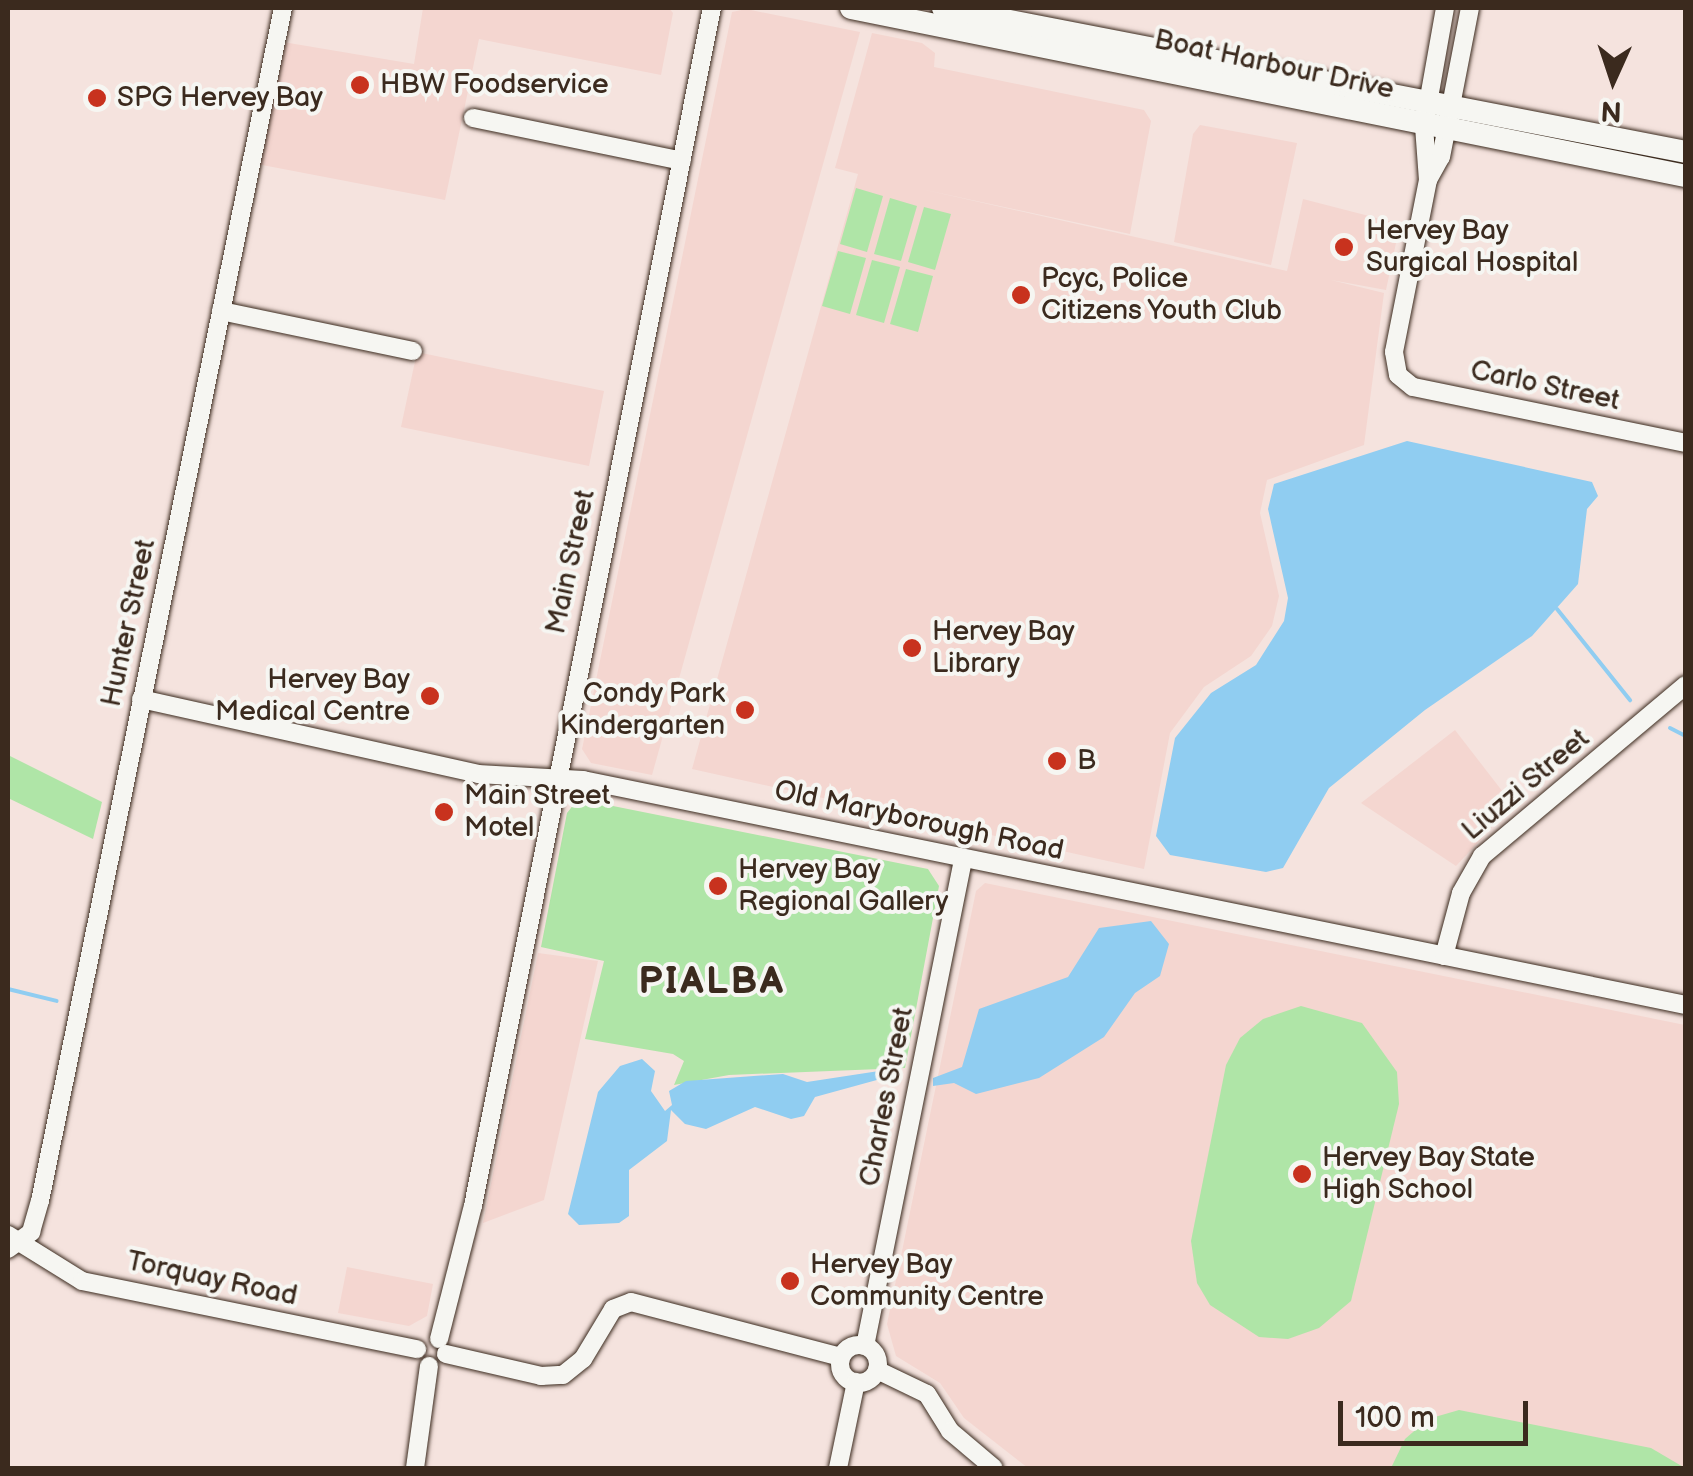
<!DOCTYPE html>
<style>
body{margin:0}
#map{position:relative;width:1693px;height:1476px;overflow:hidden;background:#f5e3de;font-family:"Balsamiq Sans",sans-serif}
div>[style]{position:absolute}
.built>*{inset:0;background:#f4d6d0}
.green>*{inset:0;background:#afe5a7}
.water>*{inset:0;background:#90cdf1}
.stream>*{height:4px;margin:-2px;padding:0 2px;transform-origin:2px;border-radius:2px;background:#90cdf1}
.roads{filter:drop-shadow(0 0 2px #3b2a1e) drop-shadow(0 0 2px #3b2a1e)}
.minor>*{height:18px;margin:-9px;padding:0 9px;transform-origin:9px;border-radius:9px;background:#f6f6f2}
.minor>.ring{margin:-9px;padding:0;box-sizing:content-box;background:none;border:18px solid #f6f6f2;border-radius:50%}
.major>*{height:22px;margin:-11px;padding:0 11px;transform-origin:11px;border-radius:11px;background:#f6f6f2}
.dots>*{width:28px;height:28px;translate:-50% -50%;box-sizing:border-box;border:5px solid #f6f6f2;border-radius:50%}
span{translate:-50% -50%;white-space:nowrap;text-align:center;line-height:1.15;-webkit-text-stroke:8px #f6f6f2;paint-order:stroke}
.street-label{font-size:28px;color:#3b2a1e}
.poi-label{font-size:28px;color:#3b2a1e}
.left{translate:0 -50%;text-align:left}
.right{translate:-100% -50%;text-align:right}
.district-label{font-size:38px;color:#3b2a1e;font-weight:700;letter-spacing:2.5px}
.frame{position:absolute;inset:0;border:10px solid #3b2a1e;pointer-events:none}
.north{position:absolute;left:1563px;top:30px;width:100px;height:100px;-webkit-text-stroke:8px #f6f6f2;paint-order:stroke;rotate:183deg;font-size:28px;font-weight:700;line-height:40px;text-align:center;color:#3b2a1e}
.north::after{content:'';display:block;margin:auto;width:35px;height:45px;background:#3b2a1e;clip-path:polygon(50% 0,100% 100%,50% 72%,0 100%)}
.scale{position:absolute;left:1338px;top:1401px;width:190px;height:45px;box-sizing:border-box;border:5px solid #3b2a1e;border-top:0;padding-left:12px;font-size:30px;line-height:35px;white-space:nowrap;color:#3b2a1e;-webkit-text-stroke:8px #f6f6f2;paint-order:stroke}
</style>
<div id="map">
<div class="built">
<div style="clip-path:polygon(423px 8px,669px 8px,673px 13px,661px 75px,479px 39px,445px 200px,257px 164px,283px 42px,414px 64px)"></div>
<div style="clip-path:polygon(746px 9px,860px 32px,652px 775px,591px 763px,582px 749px,732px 12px)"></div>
<div style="clip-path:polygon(872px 33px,922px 43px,935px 53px,934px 67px,1144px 110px,1151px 121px,1130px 234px,921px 189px,1287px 271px,1303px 199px,1400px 224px,1386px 290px,1331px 280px,1384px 293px,1364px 445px,1267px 480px,1260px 513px,1279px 596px,1272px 626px,1251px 656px,1204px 687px,1170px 733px,1144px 869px,692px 769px,858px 174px,835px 168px)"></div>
<div style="clip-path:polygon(1200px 125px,1297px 143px,1271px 265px,1174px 242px,1193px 134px)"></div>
<div style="clip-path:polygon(417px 352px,604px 391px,589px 466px,401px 427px)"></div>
<div style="clip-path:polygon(1455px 730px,1513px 805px,1456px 866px,1361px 803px)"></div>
<div style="clip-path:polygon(985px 883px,1685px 1025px,1685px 1468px,1028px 1468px,964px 1418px,940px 1383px,896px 1356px,887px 1324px,976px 891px)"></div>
<div style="clip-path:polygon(538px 953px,598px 961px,544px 1200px,483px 1223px)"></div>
<div style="clip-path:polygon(347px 1267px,433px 1284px,427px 1316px,409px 1326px,338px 1313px)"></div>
</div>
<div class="green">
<div style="clip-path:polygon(856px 188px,883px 196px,867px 252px,840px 244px)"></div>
<div style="clip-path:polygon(890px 198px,917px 206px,901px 261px,874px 254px)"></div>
<div style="clip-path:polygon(924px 207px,951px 214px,935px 270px,908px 262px)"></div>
<div style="clip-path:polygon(838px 251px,866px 258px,850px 314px,822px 306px)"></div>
<div style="clip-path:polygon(872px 260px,900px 267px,884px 323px,856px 315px)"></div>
<div style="clip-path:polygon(906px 269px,933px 276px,918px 332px,890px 324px)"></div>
<div style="clip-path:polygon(8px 755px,102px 802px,93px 839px,8px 798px)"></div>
<div style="clip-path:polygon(578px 799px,928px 869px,939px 886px,905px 1068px,729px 1075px,674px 1085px,684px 1061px,673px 1054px,585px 1039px,604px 961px,541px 947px,567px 813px)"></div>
<div style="clip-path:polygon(1301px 1006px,1362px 1023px,1397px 1072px,1399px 1104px,1351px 1301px,1319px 1328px,1288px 1339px,1259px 1337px,1210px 1305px,1197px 1283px,1191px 1241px,1226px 1065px,1240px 1038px,1263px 1019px)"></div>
<div style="clip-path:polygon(1459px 1410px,1651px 1448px,1685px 1468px,1391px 1468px,1405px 1439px,1428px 1419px)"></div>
</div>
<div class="water">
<div style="clip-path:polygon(1407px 441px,1592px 482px,1598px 496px,1587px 509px,1578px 584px,1532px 636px,1425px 710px,1329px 788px,1283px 868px,1266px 872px,1170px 855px,1156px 836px,1175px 738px,1211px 693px,1256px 665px,1284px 621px,1288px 598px,1268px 509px,1274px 484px)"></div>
<div style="clip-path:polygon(1151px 921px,1169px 944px,1160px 976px,1135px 993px,1104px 1037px,1039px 1078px,976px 1094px,954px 1083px,933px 1086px,933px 1078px,962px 1067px,979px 1009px,1068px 977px,1099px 928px)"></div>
<div style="clip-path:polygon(642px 1059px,655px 1071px,651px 1091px,665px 1111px,672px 1105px,669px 1091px,686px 1081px,783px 1074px,807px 1082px,892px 1069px,895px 1075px,815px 1097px,804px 1116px,791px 1119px,755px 1107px,706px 1129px,685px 1124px,671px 1110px,667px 1141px,629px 1170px,629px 1216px,619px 1223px,579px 1225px,568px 1214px,598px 1092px,620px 1066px)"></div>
</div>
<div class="stream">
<div style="left:1557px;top:609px;width:117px;rotate:51.3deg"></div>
<div style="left:1670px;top:728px;width:18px;rotate:27deg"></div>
<div style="left:8px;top:989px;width:50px;rotate:13.8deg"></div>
</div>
<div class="roads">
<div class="minor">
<div style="left:1445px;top:8px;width:120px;rotate:100.1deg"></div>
<div style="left:1424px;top:126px;width:54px;rotate:85.8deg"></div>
<div style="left:1428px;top:180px;width:175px;rotate:101.2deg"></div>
<div style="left:1394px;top:352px;width:23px;rotate:80deg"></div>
<div style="left:1398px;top:375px;width:19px;rotate:39deg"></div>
<div style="left:1413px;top:387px;width:279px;rotate:11.6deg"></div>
<div style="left:473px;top:118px;width:213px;rotate:11.6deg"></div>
<div style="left:1428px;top:180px;width:26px;rotate:-61deg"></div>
<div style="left:1441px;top:157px;width:152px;rotate:-79deg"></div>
<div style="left:221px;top:311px;width:196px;rotate:11.8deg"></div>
<div style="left:141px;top:699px;width:345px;rotate:12.5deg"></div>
<div style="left:478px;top:774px;width:105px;rotate:3.3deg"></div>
<div style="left:583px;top:780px;width:1126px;rotate:11.53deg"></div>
<div style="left:1444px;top:956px;width:65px;rotate:-74.9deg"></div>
<div style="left:1461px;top:893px;width:43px;rotate:-60.4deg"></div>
<div style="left:1482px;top:856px;width:266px;rotate:-40deg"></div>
<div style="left:8px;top:1235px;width:87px;rotate:31.9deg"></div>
<div style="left:82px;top:1281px;width:342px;rotate:11.5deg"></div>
<div style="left:8px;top:1249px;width:29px;rotate:-36deg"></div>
<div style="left:31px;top:1232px;width:32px;rotate:-74deg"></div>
<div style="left:40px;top:1201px;width:1217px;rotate:-78.49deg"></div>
<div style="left:439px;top:1339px;width:137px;rotate:-75.7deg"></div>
<div style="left:473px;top:1206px;width:1222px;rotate:-78.72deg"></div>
<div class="ring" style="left:840px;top:1345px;width:20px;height:20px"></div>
<div style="left:865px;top:1346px;width:497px;rotate:-78.6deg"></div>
<div style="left:446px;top:1354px;width:98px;rotate:13deg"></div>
<div style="left:541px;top:1376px;width:22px;rotate:-3deg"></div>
<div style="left:563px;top:1375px;width:26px;rotate:-39deg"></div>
<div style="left:583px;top:1359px;width:58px;rotate:-59deg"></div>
<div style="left:613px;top:1309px;width:19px;rotate:-21deg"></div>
<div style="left:631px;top:1302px;width:217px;rotate:14.7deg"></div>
<div style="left:877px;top:1370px;width:55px;rotate:25.6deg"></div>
<div style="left:927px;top:1394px;width:44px;rotate:58.1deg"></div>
<div style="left:950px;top:1431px;width:57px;rotate:40.1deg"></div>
<div style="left:415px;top:1468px;width:103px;rotate:-82.2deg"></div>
<div style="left:838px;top:1468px;width:88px;rotate:-78.2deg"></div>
</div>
<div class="major">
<div style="left:851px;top:8px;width:852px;rotate:11.38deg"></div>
<div style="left:943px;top:8px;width:757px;rotate:10.97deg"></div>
</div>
</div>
<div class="dots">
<div style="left:360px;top:85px;background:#c8321e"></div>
<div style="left:97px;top:98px;background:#c8321e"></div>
<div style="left:1344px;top:247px;background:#c8321e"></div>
<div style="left:1021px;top:295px;background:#c8321e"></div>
<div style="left:912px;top:648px;background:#c8321e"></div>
<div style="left:430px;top:696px;background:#c8321e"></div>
<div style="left:745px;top:710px;background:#c8321e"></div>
<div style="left:1057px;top:761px;background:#c8321e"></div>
<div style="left:444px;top:812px;background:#c8321e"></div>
<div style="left:718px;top:886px;background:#c8321e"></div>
<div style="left:1302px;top:1174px;background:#c8321e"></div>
<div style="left:790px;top:1281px;background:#c8321e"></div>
</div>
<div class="street-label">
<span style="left:1274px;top:65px;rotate:12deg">Boat Harbour Drive</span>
<span style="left:1545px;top:386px;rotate:12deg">Carlo Street</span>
<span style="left:571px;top:562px;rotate:-78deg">Main Street</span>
<span style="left:129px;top:623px;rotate:-78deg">Hunter Street</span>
<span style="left:1526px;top:785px;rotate:-40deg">Liuzzi Street</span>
<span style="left:919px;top:821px;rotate:12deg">Old Maryborough Road</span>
<span style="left:887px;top:1097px;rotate:-79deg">Charles Street</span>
<span style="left:212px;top:1279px;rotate:12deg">Torquay Road</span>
</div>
<div class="poi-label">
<span class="left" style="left:380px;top:85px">HBW Foodservice</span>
<span class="left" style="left:117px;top:98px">SPG Hervey Bay</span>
<span class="left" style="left:1366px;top:247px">Hervey Bay<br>Surgical Hospital</span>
<span class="left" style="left:1041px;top:295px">Pcyc, Police<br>Citizens Youth Club</span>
<span class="left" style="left:932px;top:648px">Hervey Bay<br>Library</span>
<span class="right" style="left:410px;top:696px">Hervey Bay<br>Medical Centre</span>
<span class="right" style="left:725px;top:710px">Condy Park<br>Kindergarten</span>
<span class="left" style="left:1077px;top:761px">B</span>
<span class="left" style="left:464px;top:812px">Main Street<br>Motel</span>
<span class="left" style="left:738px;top:886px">Hervey Bay<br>Regional Gallery</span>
<span class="left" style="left:1322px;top:1174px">Hervey Bay State<br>High School</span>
<span class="left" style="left:810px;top:1281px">Hervey Bay<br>Community Centre</span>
</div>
<div class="district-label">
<span style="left:712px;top:982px">PIALBA</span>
</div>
<div class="frame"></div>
<div class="north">N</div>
<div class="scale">100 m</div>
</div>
